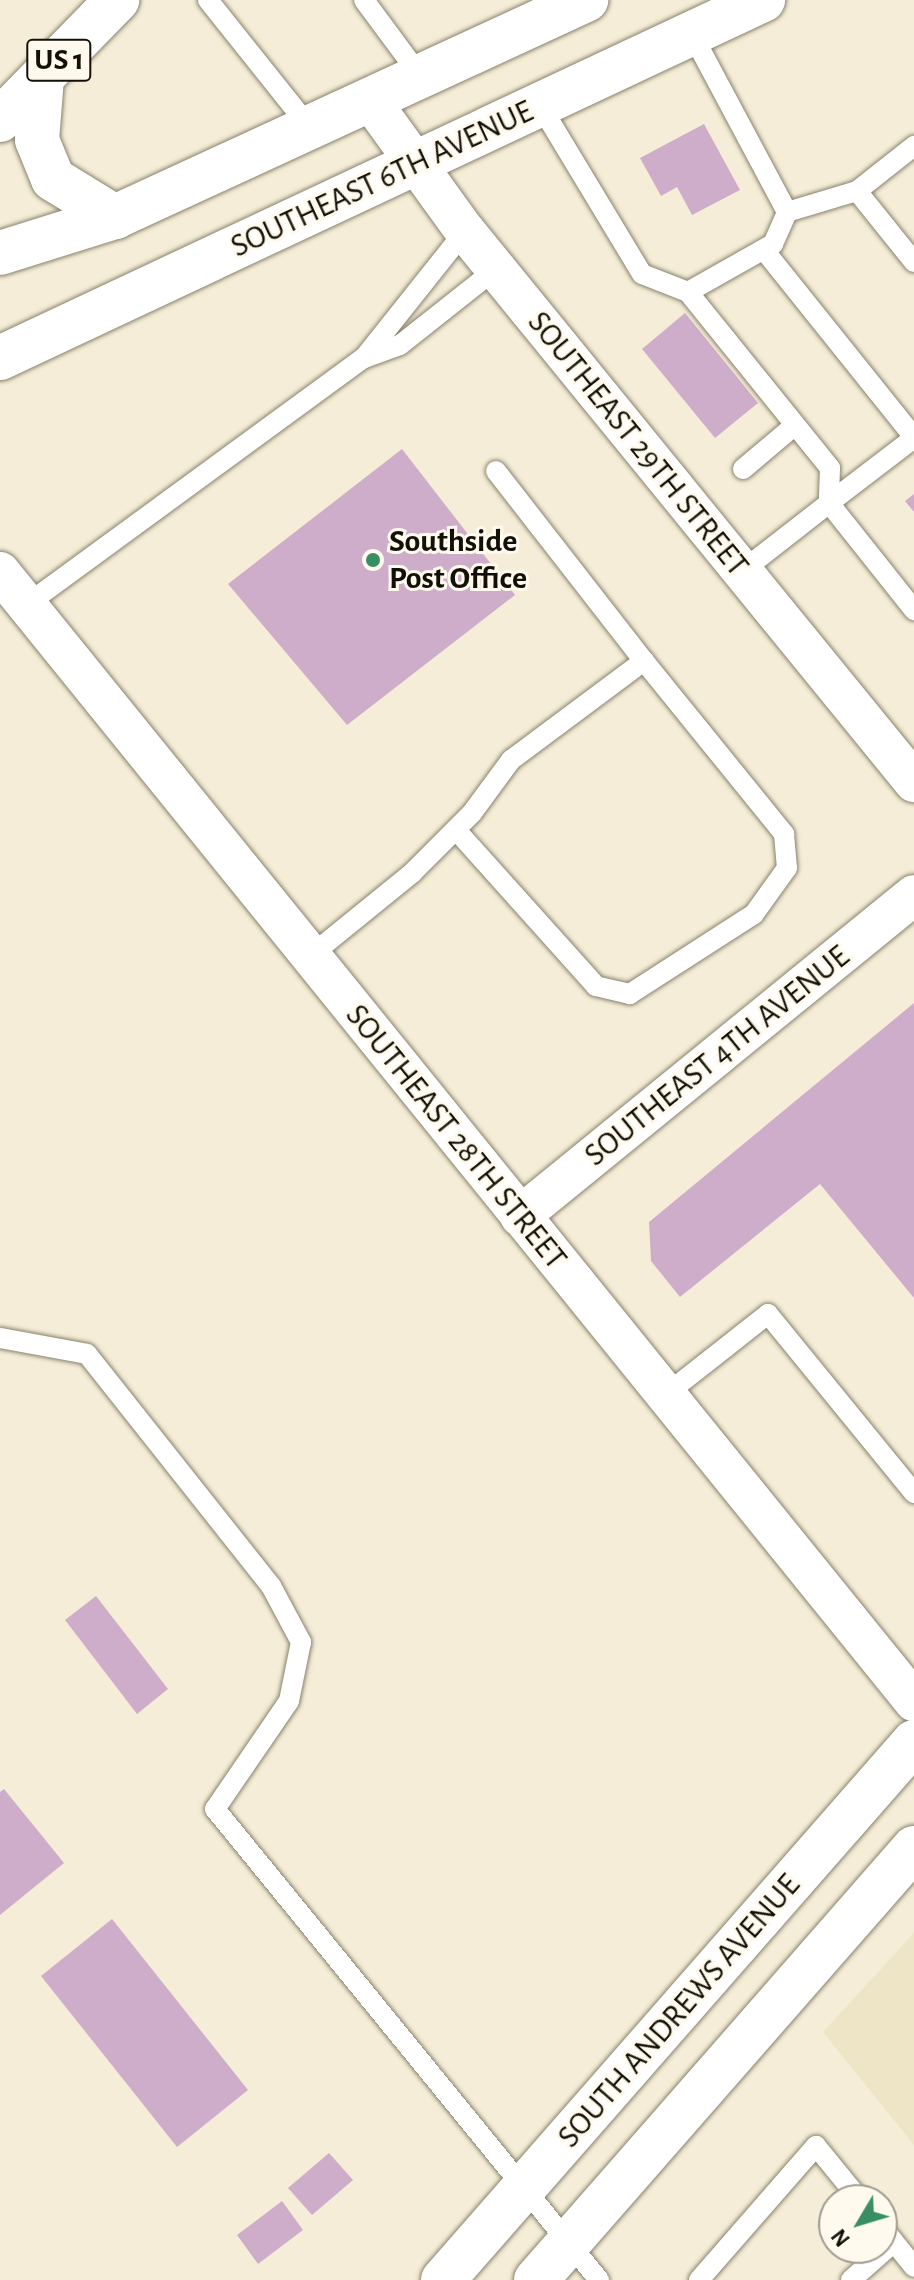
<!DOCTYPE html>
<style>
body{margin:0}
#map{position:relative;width:914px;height:2280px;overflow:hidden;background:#f5edd7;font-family:"Alegreya Sans",sans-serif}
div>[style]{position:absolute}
.built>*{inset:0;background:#eee4c6}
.building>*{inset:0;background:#ceadca}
.roads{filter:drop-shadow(0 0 2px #88826d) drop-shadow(0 0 2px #88826d)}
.lane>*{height:20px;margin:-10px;padding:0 10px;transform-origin:10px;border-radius:10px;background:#fff}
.street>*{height:40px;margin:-20px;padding:0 20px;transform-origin:20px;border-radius:20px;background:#fff}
.secondary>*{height:44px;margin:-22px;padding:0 22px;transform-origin:22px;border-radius:22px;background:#fff}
.primary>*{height:44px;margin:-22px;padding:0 22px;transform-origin:22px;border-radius:22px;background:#fff}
.dots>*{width:22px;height:22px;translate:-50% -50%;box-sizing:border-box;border:4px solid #fffaed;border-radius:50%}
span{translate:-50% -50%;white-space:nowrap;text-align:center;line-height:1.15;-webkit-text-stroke:6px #fffaed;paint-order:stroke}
.shield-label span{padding:2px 6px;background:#fffaed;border:2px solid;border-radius:6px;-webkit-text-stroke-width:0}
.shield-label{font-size:30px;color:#121008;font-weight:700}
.street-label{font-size:32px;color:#121008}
.poi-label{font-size:32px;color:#121008;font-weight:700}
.left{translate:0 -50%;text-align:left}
.north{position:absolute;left:818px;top:2184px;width:80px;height:80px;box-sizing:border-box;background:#fffaed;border:2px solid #a09c91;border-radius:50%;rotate:232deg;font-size:22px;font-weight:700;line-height:32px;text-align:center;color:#121008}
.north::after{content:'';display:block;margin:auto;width:28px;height:36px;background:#388f63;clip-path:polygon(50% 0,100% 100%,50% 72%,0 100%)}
</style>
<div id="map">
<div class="built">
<div style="clip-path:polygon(914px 1933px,914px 2145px,823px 2032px)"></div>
</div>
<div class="building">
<div style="clip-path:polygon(704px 124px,740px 190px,692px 215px,677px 187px,661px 196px,640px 158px)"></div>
<div style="clip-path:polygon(685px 313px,758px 403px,715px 438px,642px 349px)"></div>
<div style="clip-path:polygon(402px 449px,515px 595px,347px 725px,228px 584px)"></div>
<div style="clip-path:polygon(914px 494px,914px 512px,905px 501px)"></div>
<div style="clip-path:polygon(914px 1003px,914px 1298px,820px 1184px,680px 1297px,651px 1261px,649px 1222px)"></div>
<div style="clip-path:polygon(96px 1596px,168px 1689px,137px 1714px,65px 1620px)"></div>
<div style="clip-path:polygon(4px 1789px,64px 1863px,0 1915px,0 1792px)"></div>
<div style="clip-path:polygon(112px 1919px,248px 2090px,177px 2147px,41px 1976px)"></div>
<div style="clip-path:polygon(329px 2153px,353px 2180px,312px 2215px,288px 2188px)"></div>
<div style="clip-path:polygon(282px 2201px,303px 2230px,258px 2264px,237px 2235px)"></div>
</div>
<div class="roads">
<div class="lane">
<div style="left:208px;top:0;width:164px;rotate:51.4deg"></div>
<div style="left:364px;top:0;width:96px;rotate:53.5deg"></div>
<div style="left:540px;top:105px;width:197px;rotate:58.9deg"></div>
<div style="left:642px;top:274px;width:49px;rotate:21.4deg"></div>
<div style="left:688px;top:292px;width:98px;rotate:-29.5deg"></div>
<div style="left:773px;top:244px;width:35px;rotate:-66deg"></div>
<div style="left:787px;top:212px;width:202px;rotate:-118.1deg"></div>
<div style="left:857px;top:191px;width:73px;rotate:-38.3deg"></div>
<div style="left:787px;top:212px;width:73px;rotate:-16.7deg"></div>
<div style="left:857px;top:191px;width:91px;rotate:51.2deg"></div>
<div style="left:764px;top:250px;width:240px;rotate:51.3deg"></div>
<div style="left:688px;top:292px;width:226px;rotate:51.1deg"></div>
<div style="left:830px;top:468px;width:35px;rotate:92deg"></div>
<div style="left:829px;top:503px;width:107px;rotate:-37.4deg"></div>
<div style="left:364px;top:358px;width:162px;rotate:-51.5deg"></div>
<div style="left:743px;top:469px;width:68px;rotate:-40.2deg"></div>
<div style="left:496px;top:471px;width:241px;rotate:52.1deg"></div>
<div style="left:742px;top:571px;width:110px;rotate:-38deg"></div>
<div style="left:829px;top:503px;width:137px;rotate:51.5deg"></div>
<div style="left:26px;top:605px;width:419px;rotate:-36.2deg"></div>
<div style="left:364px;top:358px;width:38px;rotate:-20deg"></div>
<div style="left:400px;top:345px;width:122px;rotate:-38.4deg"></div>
<div style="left:310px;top:956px;width:132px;rotate:-39.1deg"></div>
<div style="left:412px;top:873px;width:85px;rotate:-45deg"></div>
<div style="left:472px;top:813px;width:66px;rotate:-53.7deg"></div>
<div style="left:511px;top:760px;width:166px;rotate:-36.7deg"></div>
<div style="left:644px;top:661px;width:223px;rotate:51deg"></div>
<div style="left:784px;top:834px;width:34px;rotate:85deg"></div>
<div style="left:787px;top:868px;width:57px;rotate:125.7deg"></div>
<div style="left:754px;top:914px;width:148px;rotate:147.2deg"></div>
<div style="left:630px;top:994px;width:35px;rotate:-167deg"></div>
<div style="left:596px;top:986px;width:210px;rotate:-131.9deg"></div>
<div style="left:0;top:1338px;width:88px;rotate:10.4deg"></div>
<div style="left:87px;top:1354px;width:296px;rotate:51.6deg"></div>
<div style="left:271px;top:1586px;width:64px;rotate:61.8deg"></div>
<div style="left:301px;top:1642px;width:60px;rotate:101.5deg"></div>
<div style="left:289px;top:1701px;width:131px;rotate:124.4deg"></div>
<div style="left:215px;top:1809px;width:608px;rotate:50.81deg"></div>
<div style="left:665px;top:1395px;width:131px;rotate:-38.2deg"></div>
<div style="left:768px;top:1314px;width:231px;rotate:50.8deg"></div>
<div style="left:882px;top:2227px;width:51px;rotate:51.3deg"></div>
<div style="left:699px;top:2280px;width:178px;rotate:-48.9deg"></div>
<div style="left:816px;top:2146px;width:70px;rotate:50.8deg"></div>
<div style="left:851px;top:2280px;width:57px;rotate:-41.5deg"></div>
</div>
<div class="street">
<div style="left:370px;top:100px;width:162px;rotate:54.1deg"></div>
<div style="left:465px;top:231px;width:711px;rotate:50.82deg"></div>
<div style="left:0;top:572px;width:1453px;rotate:51.01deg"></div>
<div style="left:520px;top:1216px;width:508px;rotate:-39.17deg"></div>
</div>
<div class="secondary">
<div style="left:0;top:253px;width:121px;rotate:-17.4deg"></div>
<div style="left:115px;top:217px;width:519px;rotate:-24.74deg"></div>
<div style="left:0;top:358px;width:843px;rotate:-25.14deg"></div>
<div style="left:443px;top:2280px;width:715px;rotate:-48.8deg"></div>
<div style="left:536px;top:2280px;width:574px;rotate:-48.81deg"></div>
</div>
<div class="primary">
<div style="left:42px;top:78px;width:62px;rotate:94.6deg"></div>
<div style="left:37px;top:140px;width:42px;rotate:67.7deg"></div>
<div style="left:53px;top:179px;width:73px;rotate:31.5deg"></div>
<div style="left:0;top:120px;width:168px;rotate:-45.7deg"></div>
</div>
</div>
<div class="dots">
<div style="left:373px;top:560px;background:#388f63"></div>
</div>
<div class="shield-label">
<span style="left:59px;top:60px">US 1</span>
</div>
<div class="street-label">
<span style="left:382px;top:179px;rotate:-25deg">SOUTHEAST 6TH AVENUE</span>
<span style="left:638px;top:444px;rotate:51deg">SOUTHEAST 29TH STREET</span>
<span style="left:717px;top:1056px;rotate:-39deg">SOUTHEAST 4TH AVENUE</span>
<span style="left:456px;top:1137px;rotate:51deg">SOUTHEAST 28TH STREET</span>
<span style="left:679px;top:2011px;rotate:-49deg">SOUTH ANDREWS AVENUE</span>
</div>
<div class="poi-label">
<span class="left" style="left:389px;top:560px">Southside<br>Post Office</span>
</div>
<div class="north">N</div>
</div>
